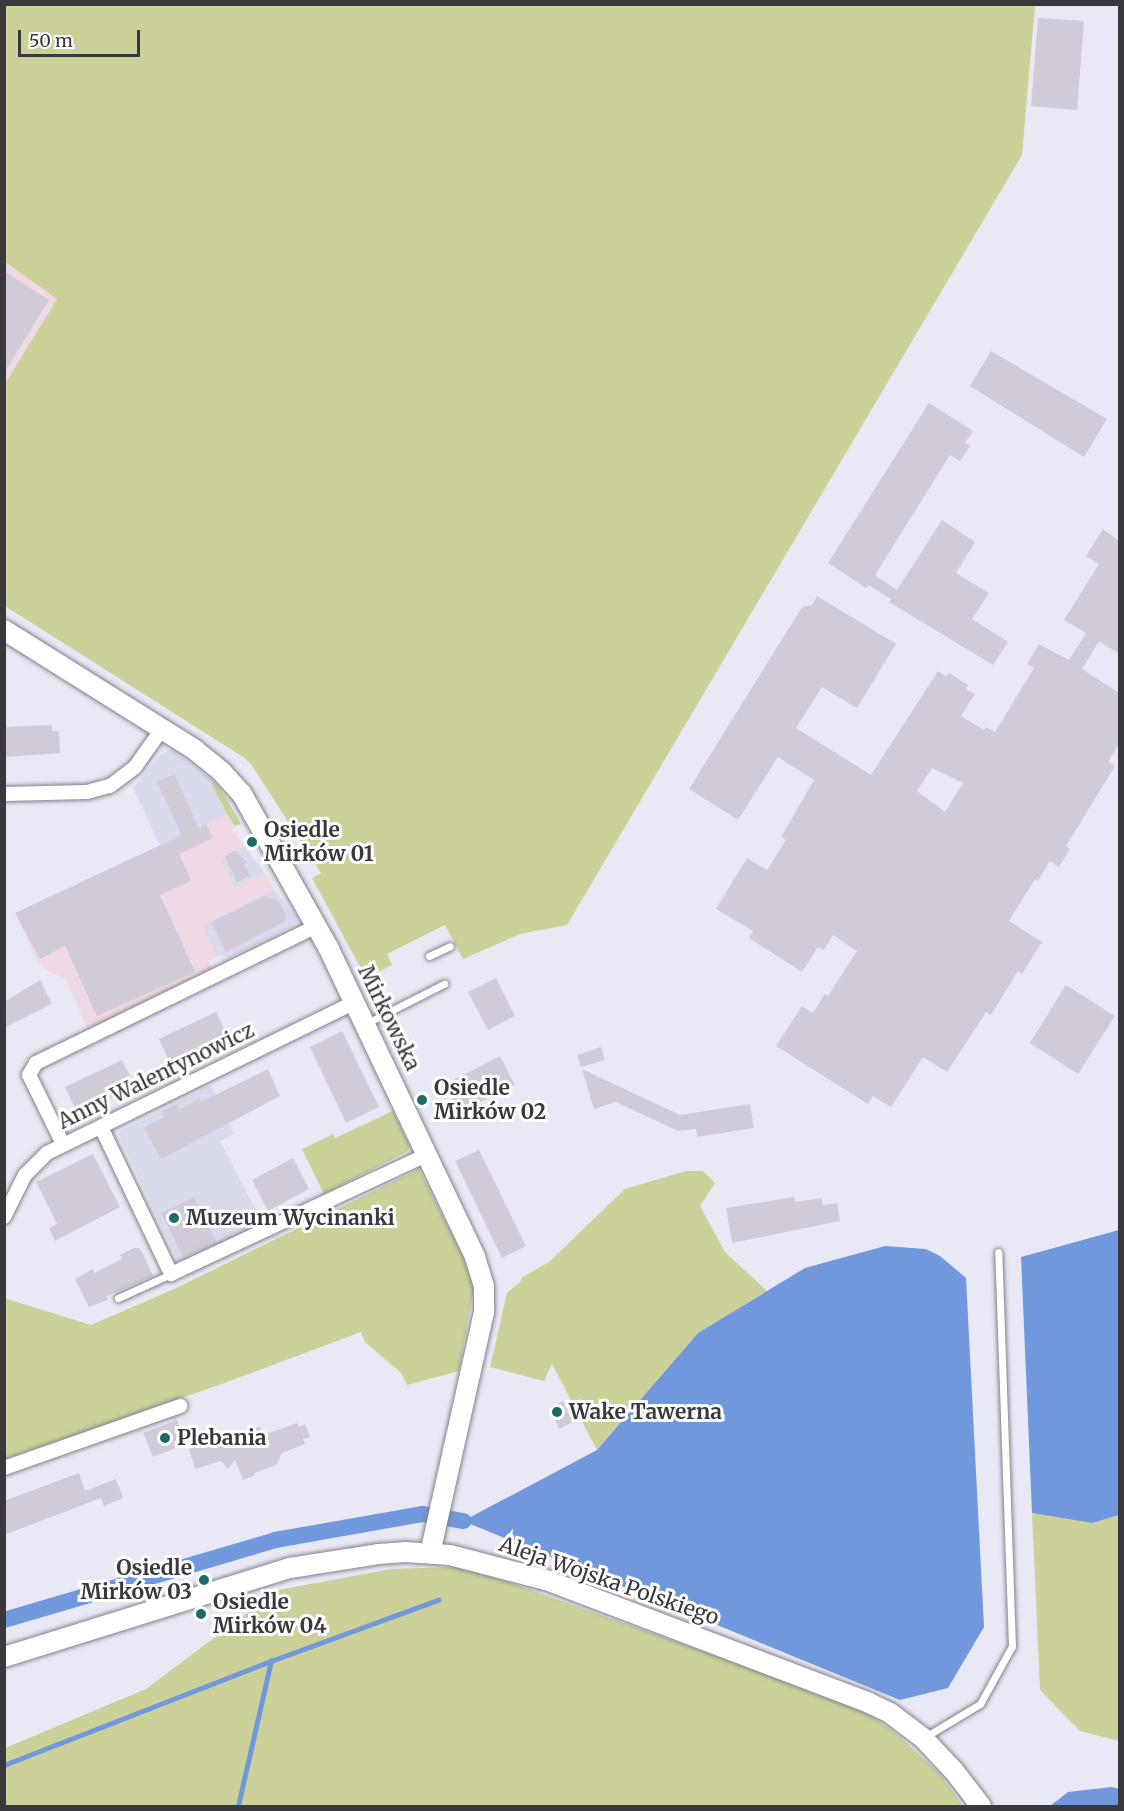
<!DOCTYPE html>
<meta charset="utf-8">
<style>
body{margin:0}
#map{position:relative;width:1124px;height:1811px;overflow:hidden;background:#e9e9f5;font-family:Merriweather,serif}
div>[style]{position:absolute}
.built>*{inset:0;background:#d9daed}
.industrial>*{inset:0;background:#f0d9e5}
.green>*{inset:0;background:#cbd199}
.water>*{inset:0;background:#7198dc}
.stream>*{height:4.5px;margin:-2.25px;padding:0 2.25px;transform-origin:2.25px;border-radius:2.25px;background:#7198dc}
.canal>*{height:16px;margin:-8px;padding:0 8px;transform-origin:8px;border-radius:8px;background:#7198dc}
.building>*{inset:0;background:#d0cbd7}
.roads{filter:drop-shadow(0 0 2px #80818c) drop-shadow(0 0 2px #80818c)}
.lane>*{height:7px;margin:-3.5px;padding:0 3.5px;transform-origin:3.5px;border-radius:3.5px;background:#fff}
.street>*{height:14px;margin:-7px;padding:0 7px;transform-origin:7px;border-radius:7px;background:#fff}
.secondary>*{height:20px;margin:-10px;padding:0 10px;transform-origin:10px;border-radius:10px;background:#fff}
.dots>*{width:16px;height:16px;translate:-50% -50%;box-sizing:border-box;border:3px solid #fff;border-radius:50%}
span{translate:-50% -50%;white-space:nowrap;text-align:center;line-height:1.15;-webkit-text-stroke:6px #fff;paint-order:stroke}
.poi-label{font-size:21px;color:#38383d;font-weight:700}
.left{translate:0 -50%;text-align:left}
.right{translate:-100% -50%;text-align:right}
.street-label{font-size:21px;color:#38383d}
.frame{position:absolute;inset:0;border:6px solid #38383d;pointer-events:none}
.scale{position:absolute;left:18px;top:30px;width:122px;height:27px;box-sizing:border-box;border:3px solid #38383d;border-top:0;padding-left:8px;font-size:18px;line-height:21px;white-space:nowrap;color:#38383d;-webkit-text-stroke:4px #fff;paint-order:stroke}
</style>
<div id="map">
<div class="built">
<div style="clip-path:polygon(172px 750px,214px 781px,211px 784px,227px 814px,160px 846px,133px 788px,161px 754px)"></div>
<div style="clip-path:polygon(245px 847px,264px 872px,234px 887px,220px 859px)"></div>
<div style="clip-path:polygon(274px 889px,297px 918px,295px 925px,229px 958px,221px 955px,217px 957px,201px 926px)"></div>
<div style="clip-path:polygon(211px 1085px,234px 1134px,220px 1141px,263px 1224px,183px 1263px,177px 1259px,120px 1138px,119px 1132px)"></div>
</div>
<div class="industrial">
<div style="clip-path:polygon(5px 262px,57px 299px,5px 384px)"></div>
<div style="clip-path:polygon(227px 814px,235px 826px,232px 829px,245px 847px,220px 859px,234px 886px,264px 872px,274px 889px,201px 926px,217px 957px,209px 961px,214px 970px,88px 1030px,65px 978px,51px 973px,37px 961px,15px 913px)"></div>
</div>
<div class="green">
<div style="clip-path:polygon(5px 4px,1035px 5px,1022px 155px,567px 925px,520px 934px,463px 959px,445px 925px,387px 954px,392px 965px,366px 978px,312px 878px,321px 873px,251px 764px,243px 757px,5px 606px,5px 384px,57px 299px,5px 262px)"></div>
<div style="clip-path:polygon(214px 781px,225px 796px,241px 824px,235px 826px,227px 814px,211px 784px)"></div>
<div style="clip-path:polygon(393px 1111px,410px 1146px,408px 1151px,324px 1194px,302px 1149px,333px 1134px,335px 1138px)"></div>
<div style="clip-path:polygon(419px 1169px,460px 1250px,474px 1287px,459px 1371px,407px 1385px,401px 1373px,365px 1342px,361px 1332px,219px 1385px,5px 1459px,4px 1298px,91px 1325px,174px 1289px)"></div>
<div style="clip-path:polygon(686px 1171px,703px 1171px,715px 1183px,700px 1206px,725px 1252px,767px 1291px,698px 1333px,597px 1450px,552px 1364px,544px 1381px,490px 1367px,507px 1293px,521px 1281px,521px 1278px,549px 1262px,625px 1189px)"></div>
<div style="clip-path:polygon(1032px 1513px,1092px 1523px,1119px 1515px,1119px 1741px,1080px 1731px,1040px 1690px)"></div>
<div style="clip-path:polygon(455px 1567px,505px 1581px,761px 1672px,869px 1714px,898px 1735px,940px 1774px,963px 1806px,5px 1806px,5px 1748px,146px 1689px,278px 1590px,391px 1569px)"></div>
</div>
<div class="water">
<div style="clip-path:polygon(1119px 1230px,1119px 1515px,1092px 1523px,1032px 1513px,1021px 1257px)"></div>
<div style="clip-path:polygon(885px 1246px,926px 1249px,940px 1256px,966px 1278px,984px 1627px,948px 1688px,900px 1700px,463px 1521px,597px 1450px,698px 1333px,805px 1268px)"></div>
<div style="clip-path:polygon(1112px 1787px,1119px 1789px,1119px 1806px,1050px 1806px,1068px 1792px)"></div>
</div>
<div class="stream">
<div style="left:4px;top:1765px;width:287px;rotate:-21.3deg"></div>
<div style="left:271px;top:1661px;width:178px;rotate:-20.1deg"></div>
<div style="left:238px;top:1806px;width:149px;rotate:-77.2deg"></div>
</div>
<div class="canal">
<div style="left:4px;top:1620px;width:283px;rotate:-16.4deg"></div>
<div style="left:275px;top:1540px;width:149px;rotate:-10deg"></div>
<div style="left:422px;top:1514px;width:42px;rotate:9.7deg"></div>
</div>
<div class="building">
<div style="clip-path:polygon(1038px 18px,1084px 21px,1077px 110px,1031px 106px)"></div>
<div style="clip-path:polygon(4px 271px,49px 300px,4px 373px)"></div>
<div style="clip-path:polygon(991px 351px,1107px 419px,1084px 457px,970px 386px)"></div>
<div style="clip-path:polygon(929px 403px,973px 431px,965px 443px,970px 446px,960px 461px,950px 455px,875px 575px,897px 590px,942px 520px,975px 542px,956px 573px,989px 593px,972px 619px,1008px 642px,993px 665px,889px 602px,891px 599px,868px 585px,866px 588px,828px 563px)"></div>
<div style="clip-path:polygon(evenodd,1103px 529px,1119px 541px,1119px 654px,1099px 641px,1082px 669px,1119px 693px,1119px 744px,1108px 762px,1115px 766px,1066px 846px,1070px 849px,1059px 867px,1050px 861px,1038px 881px,1035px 879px,1009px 921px,1042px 942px,1022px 974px,1018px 971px,991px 1015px,986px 1012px,947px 1072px,923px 1057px,891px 1107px,873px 1096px,868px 1104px,776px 1046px,802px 1006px,813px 1013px,825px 994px,828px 996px,857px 951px,833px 935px,824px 950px,818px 947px,802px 972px,749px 938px,753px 931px,716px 909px,747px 858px,767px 870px,786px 840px,781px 837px,814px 780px,778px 757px,738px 820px,689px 789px,802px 607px,812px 605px,817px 596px,896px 644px,857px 708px,822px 687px,796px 728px,871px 775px,938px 671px,946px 676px,949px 673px,968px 685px,966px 689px,975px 694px,961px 716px,984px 730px,986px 727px,995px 732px,1034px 668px,1027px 664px,1039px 644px,1069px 660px,1086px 633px,1064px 620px,1099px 564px,1086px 556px,1103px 529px,932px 768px,963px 783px,945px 812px,917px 791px,932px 768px)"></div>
<div style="clip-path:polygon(52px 725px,52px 731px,59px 731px,60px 753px,5px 757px,4px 727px)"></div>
<div style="clip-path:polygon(174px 774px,199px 828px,206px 824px,213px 838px,179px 854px,191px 881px,160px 895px,195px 972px,97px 1016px,65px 946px,40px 959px,15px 913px,182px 835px,157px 782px)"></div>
<div style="clip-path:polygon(235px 851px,247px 862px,244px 864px,250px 876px,237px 882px,225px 856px)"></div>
<div style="clip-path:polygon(265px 896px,278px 900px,286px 915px,284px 922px,226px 952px,211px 922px)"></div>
<div style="clip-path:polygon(496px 978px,515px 1016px,488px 1030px,468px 992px)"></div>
<div style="clip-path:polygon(40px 980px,52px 1004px,4px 1028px,4px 1002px)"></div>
<div style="clip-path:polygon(1066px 985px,1115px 1016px,1078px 1074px,1030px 1043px)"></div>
<div style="clip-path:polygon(216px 1012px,229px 1039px,172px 1067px,159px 1039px)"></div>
<div style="clip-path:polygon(342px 1031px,379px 1107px,346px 1123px,310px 1047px)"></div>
<div style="clip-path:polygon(601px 1047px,605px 1060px,581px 1067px,577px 1055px)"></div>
<div style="clip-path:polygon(500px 1056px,515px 1085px,460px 1112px,446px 1084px)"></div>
<div style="clip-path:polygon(122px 1060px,135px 1086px,78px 1114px,65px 1087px)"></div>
<div style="clip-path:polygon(268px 1069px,280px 1096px,161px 1159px,144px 1127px,165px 1117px,162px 1111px,177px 1104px,179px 1110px,199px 1099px,201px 1102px)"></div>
<div style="clip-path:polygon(582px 1069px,680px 1115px,750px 1104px,754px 1128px,697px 1137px,696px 1129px,678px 1131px,616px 1102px,594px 1109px)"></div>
<div style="clip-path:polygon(479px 1150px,526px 1246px,502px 1258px,455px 1161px)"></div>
<div style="clip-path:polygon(93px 1154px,120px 1207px,55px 1241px,49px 1228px,57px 1224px,36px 1182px)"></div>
<div style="clip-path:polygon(293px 1158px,309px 1189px,268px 1211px,252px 1180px)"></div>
<div style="clip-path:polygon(194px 1197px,217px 1243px,183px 1257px,161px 1213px)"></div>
<div style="clip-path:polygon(794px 1197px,795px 1202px,822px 1198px,823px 1205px,837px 1203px,840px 1221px,732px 1243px,726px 1208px)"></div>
<div style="clip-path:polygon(134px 1248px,139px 1248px,143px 1254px,153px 1276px,107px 1296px,108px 1300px,89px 1307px,75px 1279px,93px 1269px,94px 1273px,122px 1259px,120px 1255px)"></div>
<div style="clip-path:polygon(563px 1401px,573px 1422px,559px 1429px,549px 1407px)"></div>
<div style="clip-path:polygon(177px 1420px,186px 1444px,153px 1457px,143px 1433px)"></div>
<div style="clip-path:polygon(297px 1423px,299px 1427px,305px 1424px,310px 1437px,303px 1439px,305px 1444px,282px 1453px,276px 1465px,254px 1473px,255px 1475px,243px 1480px,235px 1460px,228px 1469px,221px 1461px,195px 1469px,189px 1449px,260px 1426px,263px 1435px)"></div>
<div style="clip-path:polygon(79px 1473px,85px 1491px,116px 1479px,123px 1498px,104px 1506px,101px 1498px,4px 1535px,4px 1501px)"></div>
</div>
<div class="roads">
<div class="lane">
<div style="left:429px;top:956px;width:23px;rotate:-25deg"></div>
<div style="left:365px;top:1024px;width:89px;rotate:-26.9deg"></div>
<div style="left:118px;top:1298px;width:58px;rotate:-24.4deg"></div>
<div style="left:925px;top:1737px;width:64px;rotate:-31deg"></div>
<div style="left:980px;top:1704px;width:66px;rotate:-61.1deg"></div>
<div style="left:1012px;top:1646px;width:394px;rotate:-92deg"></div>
</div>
<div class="street">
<div style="left:4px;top:794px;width:83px;rotate:-1.4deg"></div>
<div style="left:87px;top:792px;width:24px;rotate:-15deg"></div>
<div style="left:110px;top:786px;width:31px;rotate:-37deg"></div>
<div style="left:135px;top:767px;width:47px;rotate:-54.6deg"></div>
<div style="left:101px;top:1127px;width:163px;rotate:64.5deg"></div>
<div style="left:171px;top:1274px;width:284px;rotate:-25deg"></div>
<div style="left:63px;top:1144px;width:77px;rotate:-116.2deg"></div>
<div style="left:29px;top:1075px;width:14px;rotate:-60deg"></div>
<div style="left:36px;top:1063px;width:313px;rotate:-26deg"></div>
<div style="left:4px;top:1217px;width:47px;rotate:-63.4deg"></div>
<div style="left:25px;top:1175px;width:31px;rotate:-45deg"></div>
<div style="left:47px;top:1153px;width:343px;rotate:-26.1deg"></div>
<div style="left:4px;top:1468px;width:187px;rotate:-19.4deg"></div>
</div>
<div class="secondary">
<div style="left:4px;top:630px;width:226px;rotate:32.1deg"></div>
<div style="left:195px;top:750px;width:33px;rotate:39deg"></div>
<div style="left:221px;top:771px;width:31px;rotate:48deg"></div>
<div style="left:242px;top:794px;width:176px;rotate:60.7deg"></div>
<div style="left:328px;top:947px;width:343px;rotate:64.6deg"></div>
<div style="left:475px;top:1257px;width:30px;rotate:73deg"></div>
<div style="left:484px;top:1286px;width:26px;rotate:90deg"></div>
<div style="left:484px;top:1312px;width:247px;rotate:102.6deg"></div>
<div style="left:4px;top:1657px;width:300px;rotate:-17.3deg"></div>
<div style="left:290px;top:1568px;width:89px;rotate:-9deg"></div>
<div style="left:378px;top:1554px;width:27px;rotate:-4deg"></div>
<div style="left:405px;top:1552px;width:45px;rotate:3.8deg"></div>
<div style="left:450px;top:1555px;width:99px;rotate:14.6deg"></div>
<div style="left:546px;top:1580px;width:346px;rotate:20.8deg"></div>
<div style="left:869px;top:1703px;width:23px;rotate:25deg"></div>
<div style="left:890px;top:1713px;width:41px;rotate:37.1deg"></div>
<div style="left:923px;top:1738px;width:45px;rotate:46.8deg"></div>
<div style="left:954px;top:1771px;width:44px;rotate:52.4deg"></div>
</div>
</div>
<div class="dots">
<div style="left:252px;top:842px;background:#1d6a6b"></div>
<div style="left:422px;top:1100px;background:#1d6a6b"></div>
<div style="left:174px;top:1218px;background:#1d6a6b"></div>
<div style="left:557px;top:1412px;background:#1d6a6b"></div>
<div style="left:165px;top:1438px;background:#1d6a6b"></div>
<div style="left:204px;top:1580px;background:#1d6a6b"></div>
<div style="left:201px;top:1614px;background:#1d6a6b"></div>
</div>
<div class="poi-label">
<span class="left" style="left:264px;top:842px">Osiedle<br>Mirków 01</span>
<span class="left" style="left:434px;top:1100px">Osiedle<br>Mirków 02</span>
<span class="left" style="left:186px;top:1218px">Muzeum Wycinanki</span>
<span class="left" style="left:569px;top:1412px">Wake Tawerna</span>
<span class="left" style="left:177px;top:1438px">Plebania</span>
<span class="right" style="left:192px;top:1580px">Osiedle<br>Mirków 03</span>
<span class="left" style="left:213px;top:1614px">Osiedle<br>Mirków 04</span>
</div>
<div class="street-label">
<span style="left:389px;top:1018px;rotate:64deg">Mirkowska</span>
<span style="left:156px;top:1076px;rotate:-26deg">Anny Walentynowicz</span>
<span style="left:609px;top:1581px;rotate:19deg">Aleja Wojska Polskiego</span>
</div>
<div class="frame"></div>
<div class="scale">50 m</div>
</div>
